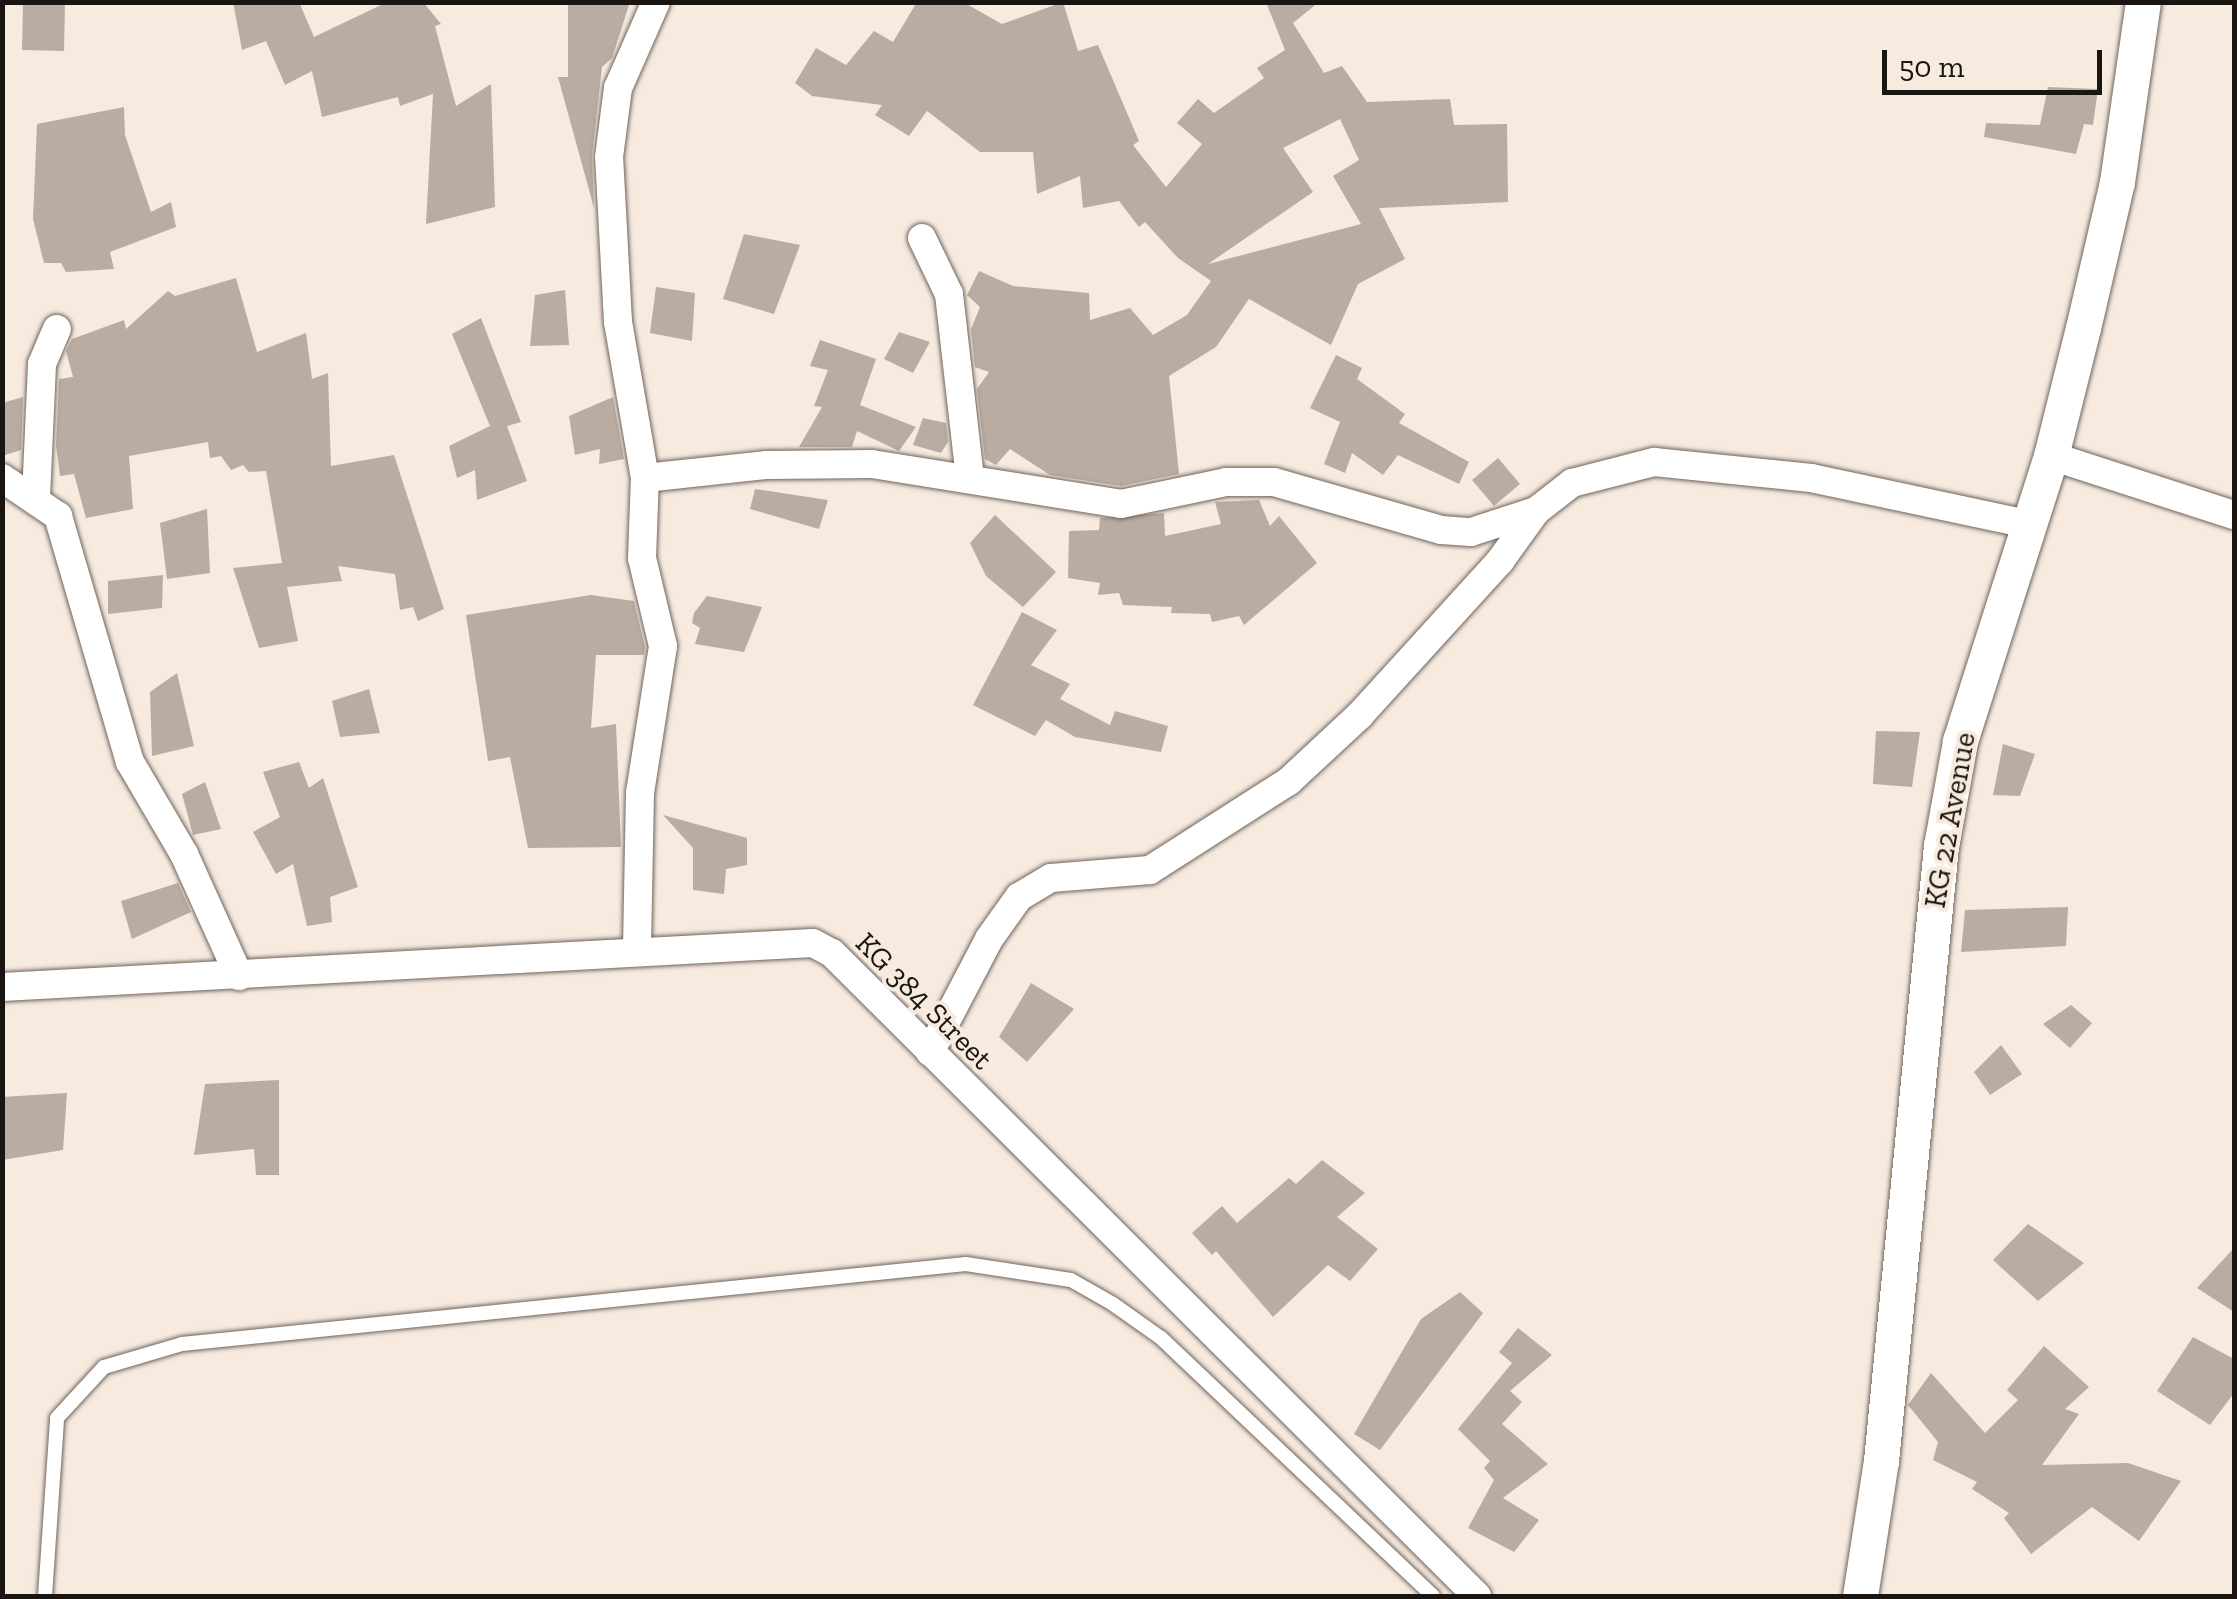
<!DOCTYPE html>
<style>
body{margin:0}
#map{position:relative;width:2237px;height:1599px;overflow:hidden;background:#f7eadf;font-family:"Zilla Slab",serif}
div>[style]{position:absolute}
.building>*{inset:0;background:#b9aca2}
.roads{filter:drop-shadow(0 0 2px #70645b) drop-shadow(0 0 2px #70645b)}
.service>*{height:14px;margin:-7px;padding:0 7px;transform-origin:7px;border-radius:7px;background:#fff}
.minor>*{height:28px;margin:-14px;padding:0 14px;transform-origin:14px;border-radius:14px;background:#fff}
.tertiary>*{height:35px;margin:-17.5px;padding:0 17.5px;transform-origin:17.5px;border-radius:17.5px;background:#fff}
span{translate:-50% -50%;white-space:nowrap;text-align:center;line-height:1.15;-webkit-text-stroke:8px #f7eadf;paint-order:stroke}
.street-label{font-size:30px;color:#1a1511}
.frame{position:absolute;inset:0;border:5px solid #1a1511;pointer-events:none}
.scale{position:absolute;left:1882px;top:50px;width:220px;height:45px;box-sizing:border-box;border:5px solid #1a1511;border-top:0;padding-left:12px;font-size:30px;line-height:35px;white-space:nowrap;color:#1a1511;-webkit-text-stroke:8px #f7eadf;paint-order:stroke}
</style>
<div id="map">
<div class="building">
<div style="clip-path:polygon(23px 2px,65px 2px,64px 51px,22px 50px)"></div>
<div style="clip-path:polygon(233px 2px,299px 2px,314px 37px,381px 5px,423px 2px,441px 24px,435px 26px,456px 106px,491px 84px,495px 207px,426px 224px,433px 94px,400px 106px,398px 97px,322px 117px,312px 71px,285px 85px,266px 41px,242px 50px)"></div>
<div style="clip-path:polygon(568px 2px,630px 2px,612px 58px,602px 67px,592px 155px,594px 208px,558px 77px,568px 77px)"></div>
<div style="clip-path:polygon(evenodd,917px 2px,963px 2px,1002px 24px,1063px 2px,1078px 51px,1098px 45px,1139px 141px,1133px 145px,1166px 187px,1202px 144px,1177px 123px,1198px 99px,1214px 113px,1264px 78px,1257px 68px,1285px 50px,1266px 2px,1319px 2px,1293px 23px,1324px 73px,1342px 66px,1367px 102px,1450px 99px,1454px 125px,1507px 124px,1508px 202px,1379px 208px,1405px 259px,1358px 284px,1331px 345px,1249px 299px,1216px 347px,1169px 376px,1179px 474px,1121px 486px,1050px 475px,1010px 449px,996px 465px,985px 459px,977px 389px,989px 372px,975px 367px,971px 329px,980px 307px,967px 295px,979px 271px,1013px 286px,1089px 293px,1090px 320px,1130px 308px,1153px 335px,1187px 315px,1211px 281px,1178px 258px,1145px 222px,1139px 227px,1119px 201px,1083px 208px,1080px 176px,1037px 194px,1033px 152px,980px 152px,927px 111px,909px 136px,875px 115px,882px 105px,812px 96px,795px 83px,816px 48px,846px 65px,874px 31px,893px 42px,917px 2px,1340px 119px,1359px 160px,1333px 176px,1361px 224px,1208px 264px,1313px 192px,1283px 148px,1340px 119px)"></div>
<div style="clip-path:polygon(2048px 87px,2098px 89px,2093px 125px,2084px 124px,2076px 154px,1984px 137px,1986px 123px,2040px 125px)"></div>
<div style="clip-path:polygon(124px 107px,125px 135px,151px 212px,171px 202px,176px 227px,110px 252px,114px 269px,66px 272px,61px 263px,44px 263px,33px 219px,37px 124px)"></div>
<div style="clip-path:polygon(744px 234px,800px 245px,774px 314px,723px 299px)"></div>
<div style="clip-path:polygon(236px 278px,257px 352px,306px 333px,312px 379px,328px 373px,331px 466px,394px 455px,444px 609px,418px 621px,413px 607px,400px 610px,395px 574px,338px 566px,342px 581px,287px 587px,298px 641px,259px 648px,233px 568px,282px 563px,266px 471px,249px 472px,243px 465px,231px 470px,221px 456px,210px 458px,208px 442px,129px 456px,133px 509px,86px 518px,74px 474px,60px 476px,56px 445px,59px 379px,73px 377px,66px 351px,72px 339px,124px 320px,126px 329px,168px 291px,175px 296px)"></div>
<div style="clip-path:polygon(656px 287px,695px 293px,692px 341px,650px 333px)"></div>
<div style="clip-path:polygon(565px 290px,569px 345px,530px 346px,535px 295px)"></div>
<div style="clip-path:polygon(481px 318px,521px 422px,507px 426px,527px 481px,477px 500px,475px 470px,457px 478px,449px 446px,490px 426px,452px 334px)"></div>
<div style="clip-path:polygon(899px 332px,930px 342px,913px 373px,884px 359px)"></div>
<div style="clip-path:polygon(820px 340px,876px 359px,860px 405px,916px 427px,899px 451px,857px 431px,852px 447px,799px 447px,822px 407px,814px 406px,828px 370px,810px 366px)"></div>
<div style="clip-path:polygon(1336px 355px,1362px 368px,1357px 379px,1405px 414px,1399px 423px,1469px 462px,1459px 484px,1398px 455px,1383px 475px,1352px 453px,1345px 473px,1324px 464px,1340px 422px,1310px 408px)"></div>
<div style="clip-path:polygon(23px 397px,21px 450px,2px 456px,2px 403px)"></div>
<div style="clip-path:polygon(613px 397px,624px 459px,599px 464px,600px 449px,575px 455px,569px 416px)"></div>
<div style="clip-path:polygon(923px 418px,946px 423px,948px 442px,941px 453px,913px 445px)"></div>
<div style="clip-path:polygon(1498px 458px,1520px 484px,1494px 506px,1472px 480px)"></div>
<div style="clip-path:polygon(755px 489px,828px 500px,819px 529px,750px 509px)"></div>
<div style="clip-path:polygon(1259px 500px,1270px 526px,1279px 516px,1317px 563px,1244px 625px,1239px 616px,1212px 622px,1210px 614px,1171px 613px,1172px 607px,1123px 605px,1119px 593px,1098px 595px,1100px 583px,1068px 578px,1069px 531px,1099px 530px,1100px 518px,1164px 513px,1165px 536px,1221px 524px,1215px 502px)"></div>
<div style="clip-path:polygon(207px 509px,210px 573px,167px 579px,160px 523px)"></div>
<div style="clip-path:polygon(995px 515px,1056px 572px,1023px 607px,986px 576px,970px 543px)"></div>
<div style="clip-path:polygon(163px 575px,162px 608px,108px 614px,108px 581px)"></div>
<div style="clip-path:polygon(591px 595px,634px 601px,645px 647px,644px 655px,596px 655px,591px 728px,616px 724px,621px 847px,528px 848px,510px 757px,488px 761px,466px 615px)"></div>
<div style="clip-path:polygon(707px 596px,762px 607px,744px 652px,695px 644px,700px 628px,692px 623px,694px 613px)"></div>
<div style="clip-path:polygon(1022px 612px,1057px 630px,1031px 665px,1070px 684px,1060px 699px,1110px 725px,1115px 711px,1168px 726px,1161px 752px,1075px 737px,1046px 720px,1035px 736px,973px 705px)"></div>
<div style="clip-path:polygon(177px 673px,194px 746px,152px 756px,150px 692px)"></div>
<div style="clip-path:polygon(369px 689px,380px 733px,340px 737px,332px 701px)"></div>
<div style="clip-path:polygon(1876px 731px,1920px 732px,1912px 787px,1873px 784px)"></div>
<div style="clip-path:polygon(2003px 744px,2035px 754px,2020px 796px,1993px 795px)"></div>
<div style="clip-path:polygon(299px 762px,309px 788px,323px 778px,358px 887px,330px 897px,332px 922px,307px 926px,293px 864px,276px 874px,253px 832px,280px 817px,263px 772px)"></div>
<div style="clip-path:polygon(205px 782px,221px 829px,193px 835px,182px 794px)"></div>
<div style="clip-path:polygon(663px 815px,747px 838px,747px 865px,726px 869px,724px 894px,693px 890px,693px 848px)"></div>
<div style="clip-path:polygon(178px 883px,191px 912px,132px 939px,121px 901px)"></div>
<div style="clip-path:polygon(2068px 907px,2066px 946px,1961px 952px,1965px 910px)"></div>
<div style="clip-path:polygon(1031px 983px,1074px 1009px,1027px 1062px,999px 1037px)"></div>
<div style="clip-path:polygon(2071px 1005px,2092px 1023px,2070px 1048px,2043px 1024px)"></div>
<div style="clip-path:polygon(2001px 1045px,2022px 1074px,1990px 1095px,1974px 1072px)"></div>
<div style="clip-path:polygon(279px 1080px,279px 1175px,256px 1175px,254px 1149px,194px 1155px,205px 1084px)"></div>
<div style="clip-path:polygon(67px 1093px,63px 1150px,2px 1160px,2px 1097px)"></div>
<div style="clip-path:polygon(1322px 1160px,1365px 1193px,1337px 1217px,1378px 1249px,1350px 1281px,1328px 1265px,1273px 1317px,1216px 1251px,1212px 1255px,1192px 1233px,1222px 1206px,1237px 1223px,1289px 1178px,1296px 1184px)"></div>
<div style="clip-path:polygon(2028px 1224px,2084px 1263px,2038px 1301px,1993px 1260px)"></div>
<div style="clip-path:polygon(2234px 1248px,2234px 1312px,2197px 1288px)"></div>
<div style="clip-path:polygon(1460px 1292px,1483px 1313px,1380px 1450px,1354px 1434px,1421px 1319px)"></div>
<div style="clip-path:polygon(1518px 1328px,1552px 1355px,1510px 1391px,1522px 1402px,1502px 1424px,1548px 1464px,1503px 1498px,1539px 1520px,1514px 1552px,1468px 1528px,1494px 1480px,1484px 1468px,1490px 1461px,1458px 1429px,1512px 1363px,1499px 1352px)"></div>
<div style="clip-path:polygon(2193px 1337px,2234px 1359px,2234px 1393px,2210px 1425px,2157px 1391px)"></div>
<div style="clip-path:polygon(2044px 1346px,2089px 1387px,2065px 1409px,2079px 1414px,2042px 1465px,2128px 1463px,2181px 1481px,2139px 1541px,2092px 1507px,2031px 1554px,2004px 1518px,2009px 1513px,1972px 1489px,1977px 1482px,1933px 1460px,1938px 1442px,1908px 1405px,1931px 1373px,1985px 1433px,2018px 1400px,2007px 1390px)"></div>
</div>
<div class="roads">
<div class="service">
<div style="left:45px;top:1596px;width:178px;rotate:-86.1deg"></div>
<div style="left:57px;top:1418px;width:69px;rotate:-47.3deg"></div>
<div style="left:104px;top:1367px;width:81px;rotate:-16.4deg"></div>
<div style="left:182px;top:1344px;width:788px;rotate:-5.83deg"></div>
<div style="left:966px;top:1264px;width:106px;rotate:8.7deg"></div>
<div style="left:1071px;top:1280px;width:48px;rotate:29.7deg"></div>
<div style="left:1113px;top:1304px;width:59px;rotate:35.3deg"></div>
<div style="left:1161px;top:1338px;width:375px;rotate:43.5deg"></div>
</div>
<div class="minor">
<div style="left:922px;top:238px;width:62px;rotate:64.3deg"></div>
<div style="left:949px;top:294px;width:186px;rotate:83.5deg"></div>
<div style="left:2051px;top:456px;width:192px;rotate:17.9deg"></div>
<div style="left:2px;top:478px;width:68px;rotate:34.2deg"></div>
<div style="left:58px;top:516px;width:256px;rotate:73.7deg"></div>
<div style="left:130px;top:762px;width:107px;rotate:59.6deg"></div>
<div style="left:184px;top:854px;width:134px;rotate:65.7deg"></div>
<div style="left:645px;top:478px;width:123px;rotate:-6.1deg"></div>
<div style="left:767px;top:465px;width:105px;rotate:-0.5deg"></div>
<div style="left:872px;top:464px;width:252px;rotate:9.1deg"></div>
<div style="left:1121px;top:504px;width:107px;rotate:-11.8deg"></div>
<div style="left:1226px;top:482px;width:48px"></div>
<div style="left:1274px;top:482px;width:174px;rotate:16deg"></div>
<div style="left:1441px;top:530px;width:30px;rotate:4deg"></div>
<div style="left:1471px;top:532px;width:68px;rotate:-17.9deg"></div>
<div style="left:1536px;top:511px;width:46px;rotate:-37.9deg"></div>
<div style="left:1572px;top:483px;width:85px;rotate:-14.4deg"></div>
<div style="left:1654px;top:462px;width:158px;rotate:5.8deg"></div>
<div style="left:1811px;top:478px;width:222px;rotate:12deg"></div>
<div style="left:36px;top:497px;width:133px;rotate:-87.4deg"></div>
<div style="left:42px;top:364px;width:38px;rotate:-67deg"></div>
<div style="left:637px;top:948px;width:155px;rotate:-88.9deg"></div>
<div style="left:640px;top:793px;width:149px;rotate:-81.1deg"></div>
<div style="left:663px;top:646px;width:90px;rotate:-103.4deg"></div>
<div style="left:642px;top:558px;width:80px;rotate:-87.9deg"></div>
<div style="left:645px;top:478px;width:158px;rotate:-99.8deg"></div>
<div style="left:618px;top:322px;width:165px;rotate:-93.1deg"></div>
<div style="left:609px;top:157px;width:70px;rotate:-82.6deg"></div>
<div style="left:618px;top:88px;width:94px;rotate:-66.2deg"></div>
<div style="left:2px;top:987px;width:812px;rotate:-3.11deg"></div>
<div style="left:813px;top:943px;width:21px;rotate:28deg"></div>
<div style="left:832px;top:953px;width:911px;rotate:44.91deg"></div>
<div style="left:930px;top:1052px;width:127px;rotate:-62.4deg"></div>
<div style="left:989px;top:939px;width:52px;rotate:-54.5deg"></div>
<div style="left:1019px;top:897px;width:37px;rotate:-31deg"></div>
<div style="left:1051px;top:878px;width:99px;rotate:-4.6deg"></div>
<div style="left:1150px;top:870px;width:165px;rotate:-32.6deg"></div>
<div style="left:1289px;top:781px;width:96px;rotate:-42.9deg"></div>
<div style="left:1359px;top:716px;width:210px;rotate:-47.7deg"></div>
<div style="left:1500px;top:561px;width:62px;rotate:-54.2deg"></div>
</div>
<div class="tertiary">
<div style="left:1860px;top:1596px;width:137px;rotate:-81.2deg"></div>
<div style="left:1881px;top:1461px;width:618px;rotate:-84.43deg"></div>
<div style="left:1941px;top:846px;width:107px;rotate:-79.7deg"></div>
<div style="left:1960px;top:741px;width:299px;rotate:-72.3deg"></div>
<div style="left:2051px;top:456px;width:132px;rotate:-76deg"></div>
<div style="left:2083px;top:328px;width:150px;rotate:-76.9deg"></div>
<div style="left:2117px;top:182px;width:182px;rotate:-81.8deg"></div>
</div>
</div>
<div class="street-label">
<span style="left:1950px;top:820px;rotate:-80deg">KG 22 Avenue</span>
<span style="left:924px;top:1001px;rotate:45deg">KG 384 Street</span>
</div>
<div class="frame"></div>
<div class="scale">50 m</div>
</div>
